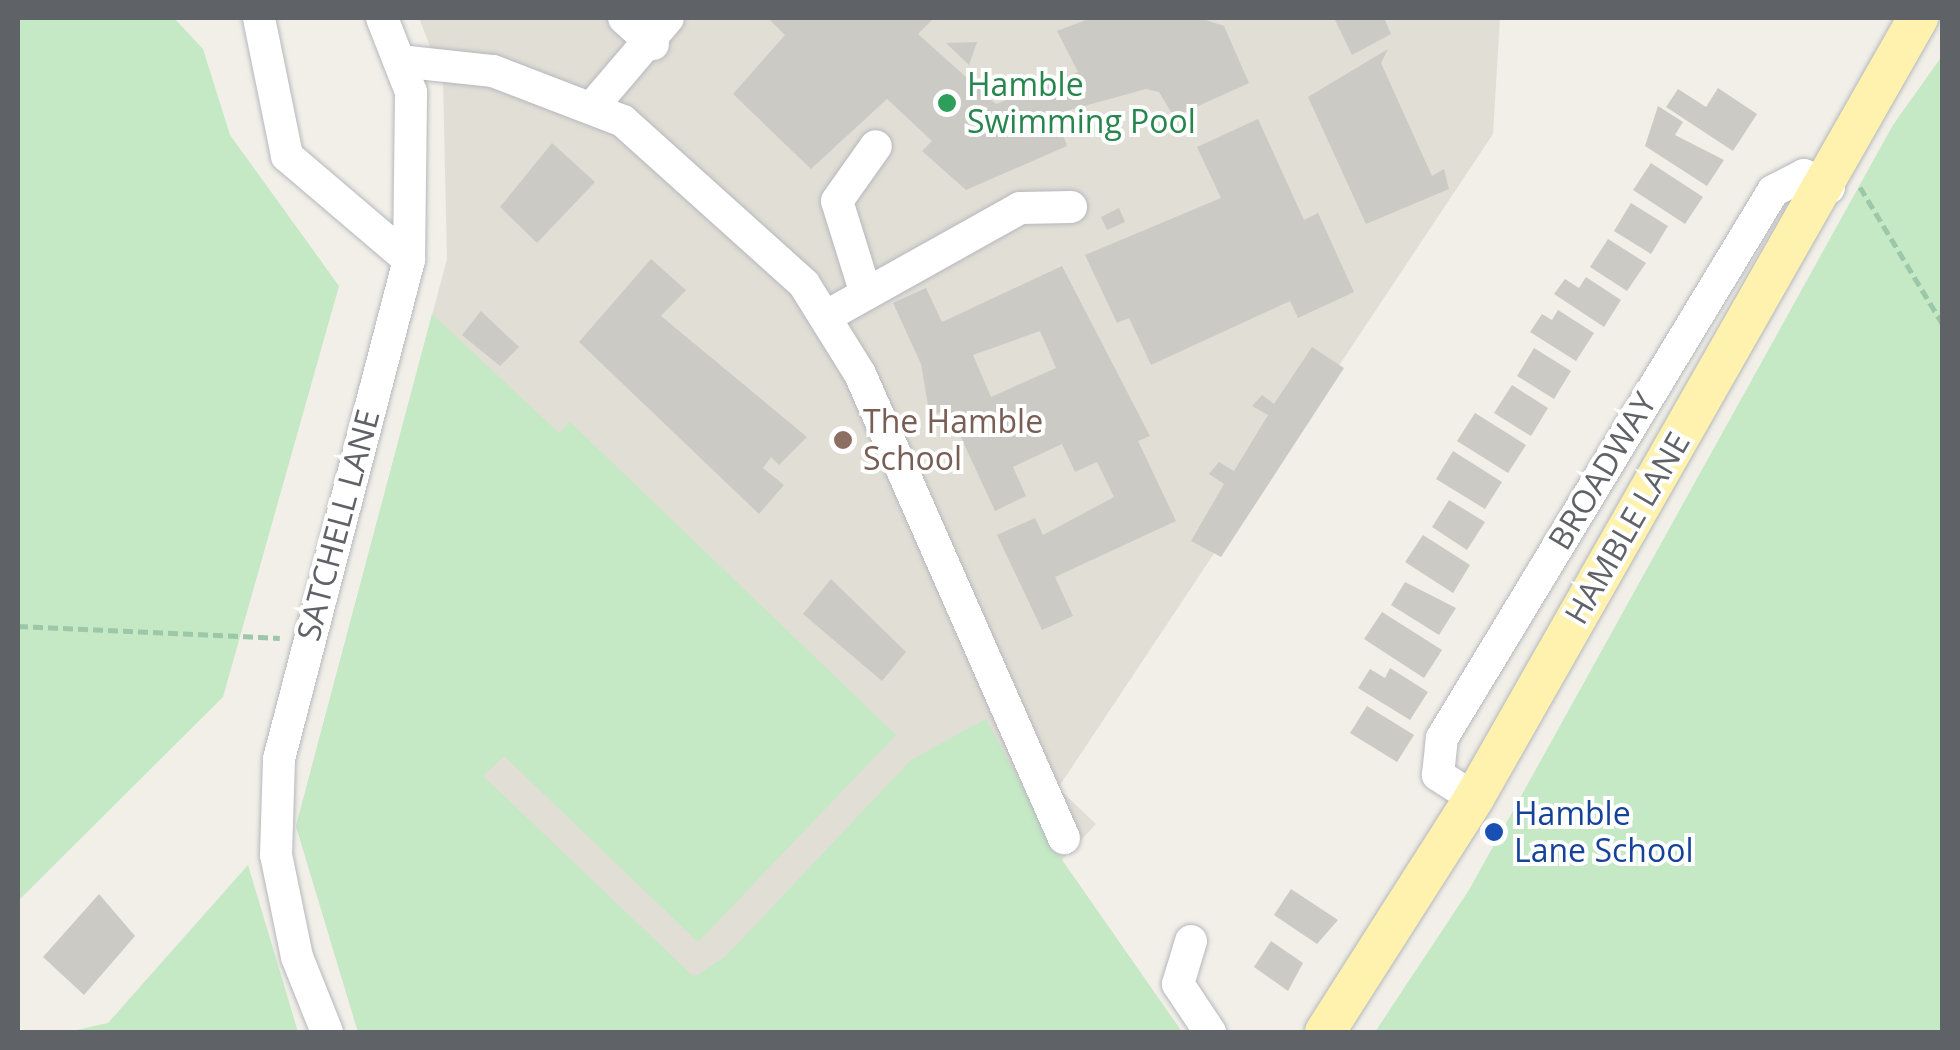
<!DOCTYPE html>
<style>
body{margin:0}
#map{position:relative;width:1960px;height:1050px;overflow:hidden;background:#f1efe8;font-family:"Open Sans",sans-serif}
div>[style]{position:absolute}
.education>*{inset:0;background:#e1ded6}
.green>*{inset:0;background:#c5e8c5}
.building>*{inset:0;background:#cccac5}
.path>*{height:5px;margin-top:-2.5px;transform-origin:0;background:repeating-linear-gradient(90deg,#9cc7a9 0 10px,transparent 0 15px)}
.roads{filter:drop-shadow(0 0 2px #b5b8bc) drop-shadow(0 0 2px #b5b8bc)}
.minor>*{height:32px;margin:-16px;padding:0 16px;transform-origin:16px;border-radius:16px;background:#fff}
.major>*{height:40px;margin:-20px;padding:0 20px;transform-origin:20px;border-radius:20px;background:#fff2af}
.dots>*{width:28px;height:28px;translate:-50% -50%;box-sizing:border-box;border:5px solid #fff;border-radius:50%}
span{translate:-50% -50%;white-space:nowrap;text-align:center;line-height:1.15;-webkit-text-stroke:8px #fff;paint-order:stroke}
.leisure-label{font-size:32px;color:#27864d}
.left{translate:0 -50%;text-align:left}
.education-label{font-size:32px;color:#785e54}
.street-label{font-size:32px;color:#5f6368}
.transit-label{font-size:32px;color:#164399}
.frame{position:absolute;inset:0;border:20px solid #5f6368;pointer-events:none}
</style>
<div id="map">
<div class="education">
<div style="clip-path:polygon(419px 18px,1500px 18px,1493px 134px,1058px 788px,1096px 824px,1062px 860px,1182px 1032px,358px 1032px,296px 826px,447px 259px,443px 80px)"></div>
</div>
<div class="green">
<div style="clip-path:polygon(18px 18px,174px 18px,203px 49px,230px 135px,339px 286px,223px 697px,18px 901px)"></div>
<div style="clip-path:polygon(1942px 56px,1942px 1032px,1375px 1032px,1469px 890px,1893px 125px)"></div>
<div style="clip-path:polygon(432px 314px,559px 433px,570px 422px,896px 735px,698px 942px,504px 756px,483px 776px,694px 977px,725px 957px,911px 760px,986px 719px,1062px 860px,1182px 1032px,358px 1032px,296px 826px)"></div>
<div style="clip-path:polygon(248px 865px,298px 1032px,68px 1032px,108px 1023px)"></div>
</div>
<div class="building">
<div style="clip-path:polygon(768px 18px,934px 18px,918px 34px,996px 104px,1078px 72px,1057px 31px,1091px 18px,1200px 18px,1224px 26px,1249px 83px,1174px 117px,1159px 92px,1146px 89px,1055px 114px,1067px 146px,966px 190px,922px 151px,932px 141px,887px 99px,811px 169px,733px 94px,785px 35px)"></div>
<div style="clip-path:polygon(1334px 18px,1384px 18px,1391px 34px,1352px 55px)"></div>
<div style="clip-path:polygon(977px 42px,969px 65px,946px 43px)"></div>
<div style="clip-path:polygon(1388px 49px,1381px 63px,1432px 176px,1444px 169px,1449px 189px,1366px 224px,1308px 97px)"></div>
<div style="clip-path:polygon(1718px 88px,1757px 114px,1733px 151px,1666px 107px,1678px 89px,1706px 107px)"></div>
<div style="clip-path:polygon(1658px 106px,1683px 122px,1675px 135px,1724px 160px,1707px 186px,1645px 146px)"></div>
<div style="clip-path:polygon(1258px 119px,1304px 220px,1318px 213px,1354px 292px,1298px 318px,1290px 301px,1151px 365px,1129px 318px,1117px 323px,1085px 255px,1221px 198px,1197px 147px)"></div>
<div style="clip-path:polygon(552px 143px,595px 182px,537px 243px,500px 207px)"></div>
<div style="clip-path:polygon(1651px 163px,1703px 197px,1685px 224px,1633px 190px)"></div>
<div style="clip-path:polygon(1631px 203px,1668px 226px,1651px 254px,1614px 231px)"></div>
<div style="clip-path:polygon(1119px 208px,1125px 222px,1107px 230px,1101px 217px)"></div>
<div style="clip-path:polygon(1608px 239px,1646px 263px,1627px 291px,1590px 267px)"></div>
<div style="clip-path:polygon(651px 259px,686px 290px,661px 316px,807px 437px,779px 465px,771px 457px,763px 468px,784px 485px,759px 514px,579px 342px)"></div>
<div style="clip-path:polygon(evenodd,1062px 266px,1150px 436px,1138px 441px,1176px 521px,1055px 577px,1073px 616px,1042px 630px,997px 535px,1035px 518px,1043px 535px,1114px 497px,1097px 462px,1075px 472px,1062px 444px,1013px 467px,1026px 496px,995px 511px,958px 431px,950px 435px,940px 412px,930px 417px,921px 364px,893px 303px,926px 288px,942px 322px,1062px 266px,1040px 331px,1056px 368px,991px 397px,973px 355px,1040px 331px)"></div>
<div style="clip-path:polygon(1586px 277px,1621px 300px,1604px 327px,1554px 294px,1565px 279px,1579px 288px)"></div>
<div style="clip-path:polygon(1558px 310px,1594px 333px,1576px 361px,1530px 332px,1542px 314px,1552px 320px)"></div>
<div style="clip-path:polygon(481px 311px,519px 347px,500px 366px,462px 335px)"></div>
<div style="clip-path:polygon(1312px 347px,1344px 368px,1221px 557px,1191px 541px,1224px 484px,1209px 474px,1219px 462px,1234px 471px,1268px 415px,1252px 406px,1262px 395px,1274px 404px)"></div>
<div style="clip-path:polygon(1534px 348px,1571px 371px,1554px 399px,1517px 376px)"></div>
<div style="clip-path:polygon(1512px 385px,1548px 408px,1531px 436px,1494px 413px)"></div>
<div style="clip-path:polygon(1475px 413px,1526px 445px,1508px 473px,1457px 441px)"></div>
<div style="clip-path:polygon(1453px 451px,1502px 482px,1485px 509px,1436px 479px)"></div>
<div style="clip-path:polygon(1449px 500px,1485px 522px,1467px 550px,1432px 527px)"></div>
<div style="clip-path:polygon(1423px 535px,1470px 565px,1453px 593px,1405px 562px)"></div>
<div style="clip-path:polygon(831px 579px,906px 652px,882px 681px,803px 614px)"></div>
<div style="clip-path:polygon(1405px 582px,1456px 608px,1439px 635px,1391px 605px)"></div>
<div style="clip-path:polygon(1382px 612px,1442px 650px,1424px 678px,1364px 639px)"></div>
<div style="clip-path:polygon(1390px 668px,1428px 692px,1410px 720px,1358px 688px,1370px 669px,1385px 678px)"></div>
<div style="clip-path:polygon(1367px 706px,1414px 735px,1397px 762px,1350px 733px)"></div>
<div style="clip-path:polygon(1291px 889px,1338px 920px,1317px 944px,1274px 915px)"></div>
<div style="clip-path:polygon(99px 894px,135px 936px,84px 995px,43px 957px)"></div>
<div style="clip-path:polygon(1271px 941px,1303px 963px,1288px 991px,1254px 967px)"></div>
</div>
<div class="path">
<div style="left:1860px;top:187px;width:159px;rotate:58.9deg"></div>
<div style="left:18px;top:626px;width:262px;rotate:2.6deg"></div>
</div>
<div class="roads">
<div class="minor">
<div style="left:259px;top:18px;width:141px;rotate:78.5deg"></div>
<div style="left:287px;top:156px;width:160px;rotate:40.4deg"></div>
<div style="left:624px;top:18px;width:39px;rotate:42deg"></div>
<div style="left:399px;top:61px;width:95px;rotate:6.1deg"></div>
<div style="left:493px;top:71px;width:139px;rotate:21deg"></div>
<div style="left:623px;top:121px;width:244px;rotate:42deg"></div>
<div style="left:804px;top:284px;width:106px;rotate:58.1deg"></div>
<div style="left:860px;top:374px;width:507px;rotate:66.27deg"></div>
<div style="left:594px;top:105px;width:114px;rotate:-49.6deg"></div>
<div style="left:866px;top:294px;width:97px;rotate:-107.3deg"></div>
<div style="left:837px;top:201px;width:67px;rotate:-54.7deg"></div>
<div style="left:825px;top:317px;width:223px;rotate:-29.2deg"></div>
<div style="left:1020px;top:208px;width:51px;rotate:-1.1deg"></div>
<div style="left:1474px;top:798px;width:43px;rotate:-147.4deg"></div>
<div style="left:1438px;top:775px;width:37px;rotate:-84deg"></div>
<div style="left:1442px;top:738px;width:639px;rotate:-58.82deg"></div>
<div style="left:1773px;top:191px;width:35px;rotate:-27deg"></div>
<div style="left:1804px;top:175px;width:28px;rotate:27deg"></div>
<div style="left:1191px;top:941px;width:45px;rotate:106.8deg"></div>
<div style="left:1178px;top:984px;width:58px;rotate:56.3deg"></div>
<div style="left:327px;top:1032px;width:81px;rotate:-111.8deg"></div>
<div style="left:297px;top:957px;width:104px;rotate:-101.6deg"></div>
<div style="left:276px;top:855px;width:96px;rotate:-88.2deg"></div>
<div style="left:279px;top:759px;width:516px;rotate:-75.4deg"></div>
<div style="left:409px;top:260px;width:168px;rotate:-89.3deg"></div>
<div style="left:411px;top:92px;width:79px;rotate:-111.4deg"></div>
</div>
<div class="major">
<div style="left:1325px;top:1032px;width:277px;rotate:-57.5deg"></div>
<div style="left:1474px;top:798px;width:898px;rotate:-60.35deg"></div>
</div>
</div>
<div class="dots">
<div style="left:947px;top:103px;background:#2e9e5b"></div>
<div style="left:843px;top:440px;background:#8d6e63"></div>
<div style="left:1494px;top:832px;background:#1a4fb4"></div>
</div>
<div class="leisure-label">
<span class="left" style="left:967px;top:103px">Hamble<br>Swimming Pool</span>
</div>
<div class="education-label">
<span class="left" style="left:863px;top:440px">The Hamble<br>School</span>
</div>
<div class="street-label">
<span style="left:1602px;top:471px;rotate:-59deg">BROADWAY</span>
<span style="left:338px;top:525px;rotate:-75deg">SATCHELL LANE</span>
<span style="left:1627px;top:528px;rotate:-60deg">HAMBLE LANE</span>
</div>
<div class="transit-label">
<span class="left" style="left:1514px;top:832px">Hamble<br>Lane School</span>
</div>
<div class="frame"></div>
</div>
